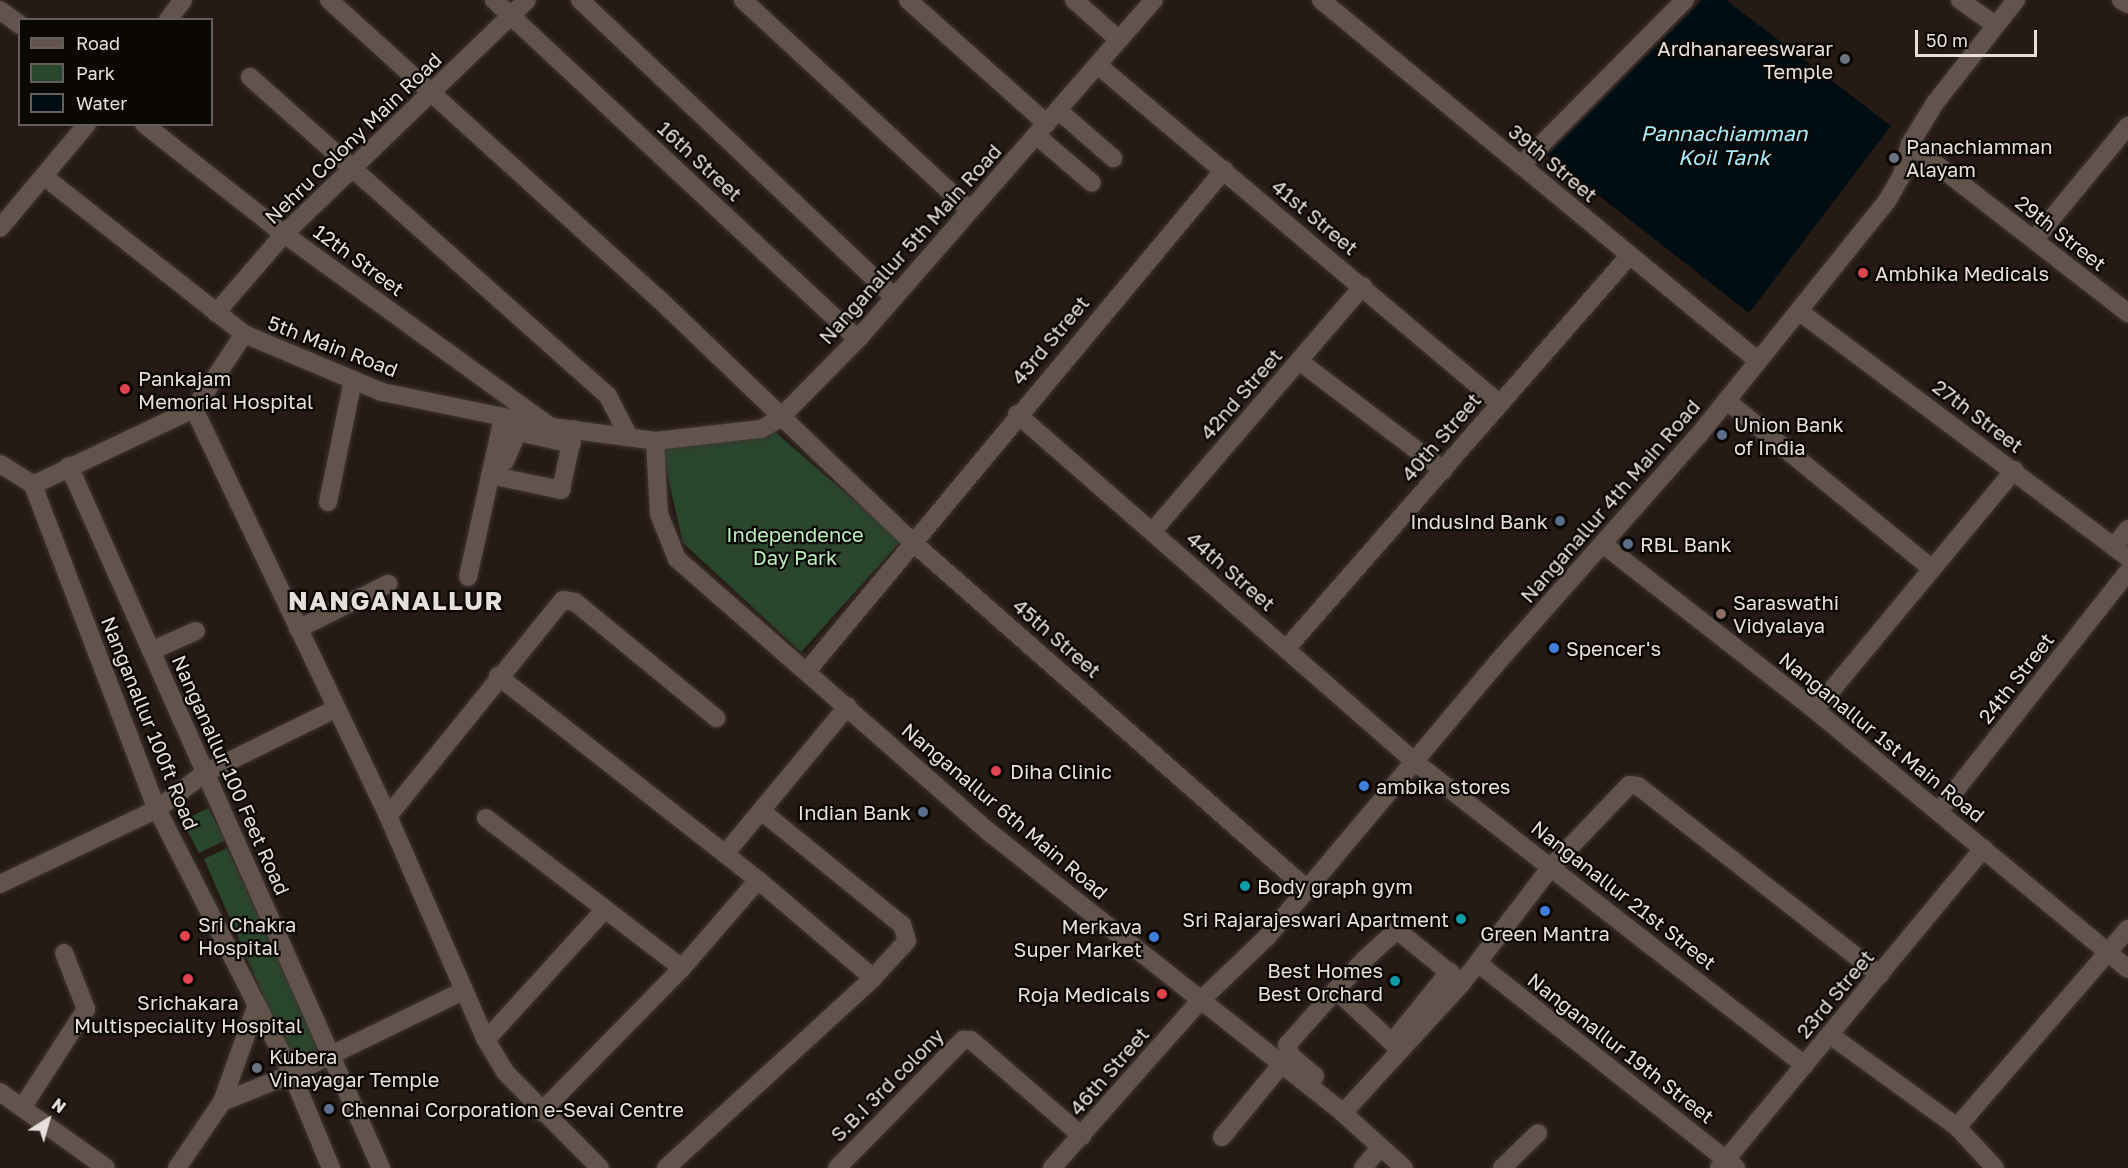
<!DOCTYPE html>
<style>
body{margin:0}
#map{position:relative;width:2128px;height:1168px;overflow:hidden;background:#261a15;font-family:"Golos Text",sans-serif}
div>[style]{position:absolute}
.green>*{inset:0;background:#2a462d}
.water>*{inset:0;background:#000e13}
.roads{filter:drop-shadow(0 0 2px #3f3532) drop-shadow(0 0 2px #3f3532)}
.minor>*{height:18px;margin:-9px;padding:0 9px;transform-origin:9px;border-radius:9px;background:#62544d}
.dots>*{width:16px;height:16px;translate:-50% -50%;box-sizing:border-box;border:3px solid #0b0705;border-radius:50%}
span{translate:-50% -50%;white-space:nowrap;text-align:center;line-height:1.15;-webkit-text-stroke:4.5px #0b0705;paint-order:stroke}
.poi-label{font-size:20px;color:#e7dfdb}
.right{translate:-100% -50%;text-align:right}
.left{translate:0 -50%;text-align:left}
.street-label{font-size:20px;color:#e7dfdb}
.park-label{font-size:20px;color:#b9eebd}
.water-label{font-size:21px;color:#a8eaf9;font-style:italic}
.district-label{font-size:26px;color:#e7dfdb;font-weight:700;letter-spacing:1.5px}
.legend{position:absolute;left:18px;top:18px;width:195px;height:108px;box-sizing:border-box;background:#0b0705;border:2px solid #635d5b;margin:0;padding:8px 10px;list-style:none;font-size:18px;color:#e7dfdb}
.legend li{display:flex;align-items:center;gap:12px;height:30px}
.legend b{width:30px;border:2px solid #635d5b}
.north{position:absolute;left:18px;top:1090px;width:60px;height:60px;-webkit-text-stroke:4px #0b0705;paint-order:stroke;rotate:37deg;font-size:16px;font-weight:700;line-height:24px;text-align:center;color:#e7dfdb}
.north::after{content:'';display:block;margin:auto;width:21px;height:27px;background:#e7dfdb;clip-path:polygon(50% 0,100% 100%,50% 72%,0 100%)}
.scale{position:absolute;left:1915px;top:30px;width:122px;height:27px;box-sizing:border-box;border:3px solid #e7dfdb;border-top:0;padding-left:8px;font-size:18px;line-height:21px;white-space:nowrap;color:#e7dfdb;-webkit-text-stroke:4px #0b0705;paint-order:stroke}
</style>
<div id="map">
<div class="green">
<div style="clip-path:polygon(774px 431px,901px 541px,801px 652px,683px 543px,660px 443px)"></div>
<div style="clip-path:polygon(208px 808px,226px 840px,199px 853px,182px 821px)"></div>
<div style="clip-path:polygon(227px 848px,320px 1048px,292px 1062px,204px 859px)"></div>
</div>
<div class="water">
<div style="clip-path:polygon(1702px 0,1726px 0,1891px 126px,1749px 313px,1547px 155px)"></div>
</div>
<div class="roads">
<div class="minor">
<div style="left:329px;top:0;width:447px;rotate:42.2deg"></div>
<div style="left:660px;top:300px;width:347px;rotate:43.8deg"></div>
<div style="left:910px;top:540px;width:529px;rotate:41.32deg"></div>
<div style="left:494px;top:0;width:497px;rotate:43deg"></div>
<div style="left:580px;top:0;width:431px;rotate:43.4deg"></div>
<div style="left:743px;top:0;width:308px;rotate:42.8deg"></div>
<div style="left:908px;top:0;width:186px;rotate:41.7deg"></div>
<div style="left:1074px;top:0;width:60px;rotate:41.6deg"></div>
<div style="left:1321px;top:0;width:565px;rotate:39.55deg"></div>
<div style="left:1960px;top:0;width:43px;rotate:35.5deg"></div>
<div style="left:2121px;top:0;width:8px;rotate:30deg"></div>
<div style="left:0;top:10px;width:25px;rotate:37deg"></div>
<div style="left:168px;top:20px;width:25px;rotate:-53deg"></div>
<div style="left:1100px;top:67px;width:523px;rotate:40.11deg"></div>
<div style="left:250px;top:77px;width:480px;rotate:41.7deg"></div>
<div style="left:608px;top:396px;width:46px;rotate:62.9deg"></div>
<div style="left:1059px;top:111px;width:72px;rotate:41deg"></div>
<div style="left:144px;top:124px;width:178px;rotate:38.2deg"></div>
<div style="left:284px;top:234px;width:326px;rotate:35.9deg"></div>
<div style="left:1037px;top:136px;width:72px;rotate:40.5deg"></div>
<div style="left:1910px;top:144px;width:276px;rotate:37.8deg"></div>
<div style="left:1521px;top:165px;width:233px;rotate:-45.2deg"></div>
<div style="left:46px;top:178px;width:252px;rotate:38.2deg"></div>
<div style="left:244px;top:334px;width:150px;rotate:22.8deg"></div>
<div style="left:382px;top:392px;width:174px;rotate:11.6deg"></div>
<div style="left:552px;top:427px;width:104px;rotate:7.7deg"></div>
<div style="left:655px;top:441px;width:107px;rotate:-6.5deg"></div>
<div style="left:761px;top:429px;width:21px;rotate:-29deg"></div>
<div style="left:779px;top:419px;width:112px;rotate:-45.4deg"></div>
<div style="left:858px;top:339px;width:450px;rotate:-48.9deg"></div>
<div style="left:0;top:228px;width:136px;rotate:-50.1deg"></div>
<div style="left:2034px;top:240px;width:148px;rotate:-50.5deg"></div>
<div style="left:1800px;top:312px;width:409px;rotate:36.8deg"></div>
<div style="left:216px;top:313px;width:104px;rotate:-49.3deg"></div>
<div style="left:284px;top:234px;width:337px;rotate:-43.9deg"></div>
<div style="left:1299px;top:361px;width:181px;rotate:37.1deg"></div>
<div style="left:1727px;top:401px;width:262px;rotate:39.3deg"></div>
<div style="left:194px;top:409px;width:451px;rotate:64.5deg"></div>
<div style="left:388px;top:816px;width:244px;rotate:66.4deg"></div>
<div style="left:486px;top:1040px;width:37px;rotate:59deg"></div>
<div style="left:505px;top:1072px;width:135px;rotate:45.3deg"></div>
<div style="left:1017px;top:414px;width:529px;rotate:41.17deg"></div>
<div style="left:1415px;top:762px;width:494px;rotate:37.9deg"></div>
<div style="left:655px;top:441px;width:73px;rotate:86.9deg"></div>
<div style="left:659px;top:514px;width:48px;rotate:68.2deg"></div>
<div style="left:677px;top:559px;width:415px;rotate:41.2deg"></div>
<div style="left:989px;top:832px;width:452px;rotate:38.4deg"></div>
<div style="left:1343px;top:1113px;width:82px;rotate:42deg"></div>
<div style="left:505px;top:461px;width:32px;rotate:-66deg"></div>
<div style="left:518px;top:432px;width:55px;rotate:12.5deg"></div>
<div style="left:0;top:464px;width:39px;rotate:32deg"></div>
<div style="left:69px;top:466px;width:768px;rotate:66.04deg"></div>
<div style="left:490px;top:475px;width:73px;rotate:11.9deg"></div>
<div style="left:561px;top:490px;width:62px;rotate:-78deg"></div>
<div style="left:33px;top:485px;width:347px;rotate:69.1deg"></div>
<div style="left:157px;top:809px;width:297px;rotate:63deg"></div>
<div style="left:292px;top:1074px;width:102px;rotate:67.5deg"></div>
<div style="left:33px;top:485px;width:178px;rotate:-25.3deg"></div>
<div style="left:194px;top:409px;width:90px;rotate:-56.3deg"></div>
<div style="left:328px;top:502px;width:125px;rotate:-78.4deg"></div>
<div style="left:1152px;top:532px;width:324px;rotate:-49.4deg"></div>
<div style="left:1604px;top:545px;width:268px;rotate:38deg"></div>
<div style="left:1815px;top:710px;width:406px;rotate:39.6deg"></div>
<div style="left:2114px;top:547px;width:23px;rotate:-52deg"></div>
<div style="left:468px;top:577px;width:163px;rotate:-77.6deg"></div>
<div style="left:298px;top:629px;width:101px;rotate:-26.6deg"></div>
<div style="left:1286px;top:649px;width:523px;rotate:-48.88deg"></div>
<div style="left:151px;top:651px;width:49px;rotate:-24deg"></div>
<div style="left:807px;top:671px;width:652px;rotate:-50.23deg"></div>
<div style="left:498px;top:676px;width:288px;rotate:38.1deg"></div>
<div style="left:725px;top:854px;width:192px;rotate:-50.3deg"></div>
<div style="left:1815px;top:710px;width:312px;rotate:-50.3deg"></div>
<div style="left:1939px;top:811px;width:305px;rotate:-51.7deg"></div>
<div style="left:388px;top:816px;width:278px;rotate:-51deg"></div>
<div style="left:563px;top:600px;width:12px;rotate:9deg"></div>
<div style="left:575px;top:602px;width:183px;rotate:39.4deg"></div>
<div style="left:758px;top:880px;width:151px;rotate:40.4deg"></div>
<div style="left:0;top:884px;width:174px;rotate:-25.5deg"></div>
<div style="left:157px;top:809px;width:60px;rotate:-36.9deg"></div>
<div style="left:205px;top:773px;width:145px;rotate:-26.2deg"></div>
<div style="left:605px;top:909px;width:97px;rotate:37.5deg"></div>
<div style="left:1479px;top:964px;width:328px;rotate:38.4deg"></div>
<div style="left:1398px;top:1035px;width:82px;rotate:-50.9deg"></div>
<div style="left:1830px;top:1035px;width:157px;rotate:35.9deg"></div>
<div style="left:1957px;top:1127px;width:56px;rotate:47.2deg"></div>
<div style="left:486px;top:1040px;width:177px;rotate:-47.7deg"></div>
<div style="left:605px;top:909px;width:150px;rotate:-142.6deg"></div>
<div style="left:1400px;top:1050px;width:88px;rotate:-136.8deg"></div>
<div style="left:1336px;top:990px;width:41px;rotate:-47deg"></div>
<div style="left:1364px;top:960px;width:45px;rotate:-42.3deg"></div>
<div style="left:1397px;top:930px;width:84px;rotate:39.2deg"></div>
<div style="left:1315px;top:1076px;width:31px;rotate:-140deg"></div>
<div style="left:1291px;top:1056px;width:12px;rotate:-110deg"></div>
<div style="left:1287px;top:1045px;width:74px;rotate:-48.3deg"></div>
<div style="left:0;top:1092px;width:130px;rotate:35.6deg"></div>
<div style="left:222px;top:1102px;width:101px;rotate:-70.3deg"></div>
<div style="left:22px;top:1108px;width:118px;rotate:-57.1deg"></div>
<div style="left:86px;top:1009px;width:60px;rotate:-111.4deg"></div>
<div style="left:541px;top:1112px;width:202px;rotate:-45.6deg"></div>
<div style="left:682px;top:968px;width:116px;rotate:-49.2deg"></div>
<div style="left:758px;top:880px;width:42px;rotate:-141.8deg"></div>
<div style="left:1343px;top:1113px;width:176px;rotate:-47.5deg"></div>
<div style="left:1462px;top:983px;width:146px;rotate:-52.5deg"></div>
<div style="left:1551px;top:867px;width:113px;rotate:-46.4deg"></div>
<div style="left:1629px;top:785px;width:9px;rotate:6deg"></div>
<div style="left:1638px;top:786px;width:307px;rotate:38deg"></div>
<div style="left:1957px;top:1127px;width:262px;rotate:-49.2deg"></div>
<div style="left:1222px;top:1137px;width:93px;rotate:-50.7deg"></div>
<div style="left:177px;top:1168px;width:80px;rotate:-55.7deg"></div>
<div style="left:222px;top:1102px;width:75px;rotate:-21.8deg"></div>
<div style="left:292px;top:1074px;width:190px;rotate:-25.9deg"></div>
<div style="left:666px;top:1168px;width:281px;rotate:-42.5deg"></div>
<div style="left:873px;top:978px;width:50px;rotate:-47.4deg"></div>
<div style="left:907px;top:941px;width:17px;rotate:-107deg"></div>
<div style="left:902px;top:925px;width:181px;rotate:-141deg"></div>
<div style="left:837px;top:1168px;width:180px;rotate:-45.5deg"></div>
<div style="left:963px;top:1040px;width:8px"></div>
<div style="left:971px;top:1040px;width:147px;rotate:40.9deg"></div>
<div style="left:1052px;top:1168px;width:222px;rotate:-48.5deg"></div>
<div style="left:1199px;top:1002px;width:94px;rotate:-43.7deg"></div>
<div style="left:1267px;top:937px;width:356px;rotate:-50deg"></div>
<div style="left:1496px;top:664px;width:305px;rotate:-48.5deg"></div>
<div style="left:1698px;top:436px;width:302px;rotate:-51.2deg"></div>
<div style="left:1887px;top:201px;width:30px;rotate:-60deg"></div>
<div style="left:1902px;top:175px;width:32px;rotate:-76deg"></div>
<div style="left:1910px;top:144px;width:48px;rotate:-58.6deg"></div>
<div style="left:1935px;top:103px;width:131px;rotate:-51.8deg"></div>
<div style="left:1363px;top:1168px;width:23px;rotate:-50deg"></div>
<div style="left:1502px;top:1168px;width:50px;rotate:-44.2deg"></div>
<div style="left:1719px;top:1168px;width:415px;rotate:-50.4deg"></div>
</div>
</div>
<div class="dots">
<div style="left:1845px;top:59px;background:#6b7280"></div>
<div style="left:1894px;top:158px;background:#6b7280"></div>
<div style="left:1863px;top:273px;background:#e0444e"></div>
<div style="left:125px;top:389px;background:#e0444e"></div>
<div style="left:1722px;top:435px;background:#5c6f8a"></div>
<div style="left:1560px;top:521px;background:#5c6f8a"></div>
<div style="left:1628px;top:544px;background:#5c6f8a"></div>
<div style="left:1721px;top:614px;background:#8d6e63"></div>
<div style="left:1554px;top:648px;background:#3f7fe0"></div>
<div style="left:996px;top:771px;background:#e0444e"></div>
<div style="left:1364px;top:786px;background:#3f7fe0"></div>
<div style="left:923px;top:812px;background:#5c6f8a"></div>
<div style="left:1245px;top:886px;background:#0f9aa8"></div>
<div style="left:1545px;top:911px;background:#3f7fe0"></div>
<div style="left:1461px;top:919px;background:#0f9aa8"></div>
<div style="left:185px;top:936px;background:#e0444e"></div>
<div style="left:1154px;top:937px;background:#3f7fe0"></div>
<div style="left:188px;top:979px;background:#e0444e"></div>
<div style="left:1395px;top:981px;background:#0f9aa8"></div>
<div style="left:1162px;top:994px;background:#e0444e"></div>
<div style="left:257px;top:1068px;background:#6b7280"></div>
<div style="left:329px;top:1109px;background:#5c6f8a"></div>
</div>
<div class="poi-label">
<span class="right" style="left:1833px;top:60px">Ardhanareeswarar<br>Temple</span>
<span class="left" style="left:1906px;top:158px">Panachiamman<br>Alayam</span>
<span class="left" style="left:1875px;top:273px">Ambhika Medicals</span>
<span class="left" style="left:138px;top:390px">Pankajam<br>Memorial Hospital</span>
<span class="left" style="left:1734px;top:436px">Union Bank<br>of India</span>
<span class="right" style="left:1548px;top:521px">IndusInd Bank</span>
<span class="left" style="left:1640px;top:544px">RBL Bank</span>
<span class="left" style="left:1733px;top:614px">Saraswathi<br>Vidyalaya</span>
<span class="left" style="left:1566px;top:648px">Spencer's</span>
<span class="left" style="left:1010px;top:771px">Diha Clinic</span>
<span class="left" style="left:1376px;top:786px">ambika stores</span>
<span class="right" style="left:911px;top:812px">Indian Bank</span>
<span class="left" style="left:1257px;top:886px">Body graph gym</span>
<span class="right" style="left:1449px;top:919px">Sri Rajarajeswari Apartment</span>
<span class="left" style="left:198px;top:936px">Sri Chakra<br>Hospital</span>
<span class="right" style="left:1142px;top:938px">Merkava<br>Super Market</span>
<span style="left:1545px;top:933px">Green Mantra</span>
<span class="right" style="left:1383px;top:982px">Best Homes<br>Best Orchard</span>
<span class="right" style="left:1150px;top:994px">Roja Medicals</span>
<span style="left:188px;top:1014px">Srichakara<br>Multispeciality Hospital</span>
<span class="left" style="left:269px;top:1068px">Kubera<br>Vinayagar Temple</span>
<span class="left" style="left:341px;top:1109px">Chennai Corporation e-Sevai Centre</span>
</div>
<div class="street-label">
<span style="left:353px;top:138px;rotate:-44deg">Nehru Colony Main Road</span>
<span style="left:700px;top:161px;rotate:43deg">16th Street</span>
<span style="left:1553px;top:163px;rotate:40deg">39th Street</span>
<span style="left:1315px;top:217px;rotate:40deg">41st Street</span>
<span style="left:2061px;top:233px;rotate:38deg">29th Street</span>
<span style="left:910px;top:244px;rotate:-48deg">Nanganallur 5th Main Road</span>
<span style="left:359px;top:260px;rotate:36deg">12th Street</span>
<span style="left:1050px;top:340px;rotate:-50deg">43rd Street</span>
<span style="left:333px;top:346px;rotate:21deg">5th Main Road</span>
<span style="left:1241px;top:394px;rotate:-49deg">42nd Street</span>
<span style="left:1978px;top:416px;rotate:37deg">27th Street</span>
<span style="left:1441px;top:437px;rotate:-49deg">40th Street</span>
<span style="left:1610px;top:501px;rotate:-49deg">Nanganallur 4th Main Road</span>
<span style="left:1231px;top:571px;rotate:41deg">44th Street</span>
<span style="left:1057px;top:638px;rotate:41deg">45th Street</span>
<span style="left:2016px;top:678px;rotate:-52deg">24th Street</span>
<span style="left:150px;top:723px;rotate:68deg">Nanganallur 100ft Road</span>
<span style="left:1882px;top:737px;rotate:39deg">Nanganallur 1st Main Road</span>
<span style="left:231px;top:775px;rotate:66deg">Nanganallur 100 Feet Road</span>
<span style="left:1005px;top:811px;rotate:40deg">Nanganallur 6th Main Road</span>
<span style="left:1624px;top:895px;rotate:38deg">Nanganallur 21st Street</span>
<span style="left:1835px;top:994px;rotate:-50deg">23rd Street</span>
<span style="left:1621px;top:1048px;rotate:38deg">Nanganallur 19th Street</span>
<span style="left:1109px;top:1071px;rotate:-49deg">46th Street</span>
<span style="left:887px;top:1085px;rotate:-45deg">S.B.I 3rd colony</span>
</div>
<div class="park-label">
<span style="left:795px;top:546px">Independence<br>Day Park</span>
</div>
<div class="water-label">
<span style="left:1724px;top:145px">Pannachiamman<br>Koil Tank</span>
</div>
<div class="district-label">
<span style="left:396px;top:601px">NANGANALLUR</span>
</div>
<ul class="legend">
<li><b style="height:8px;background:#62544d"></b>Road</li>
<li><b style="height:16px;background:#2a462d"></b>Park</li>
<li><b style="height:16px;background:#000e13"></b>Water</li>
</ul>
<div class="north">N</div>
<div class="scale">50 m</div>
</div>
